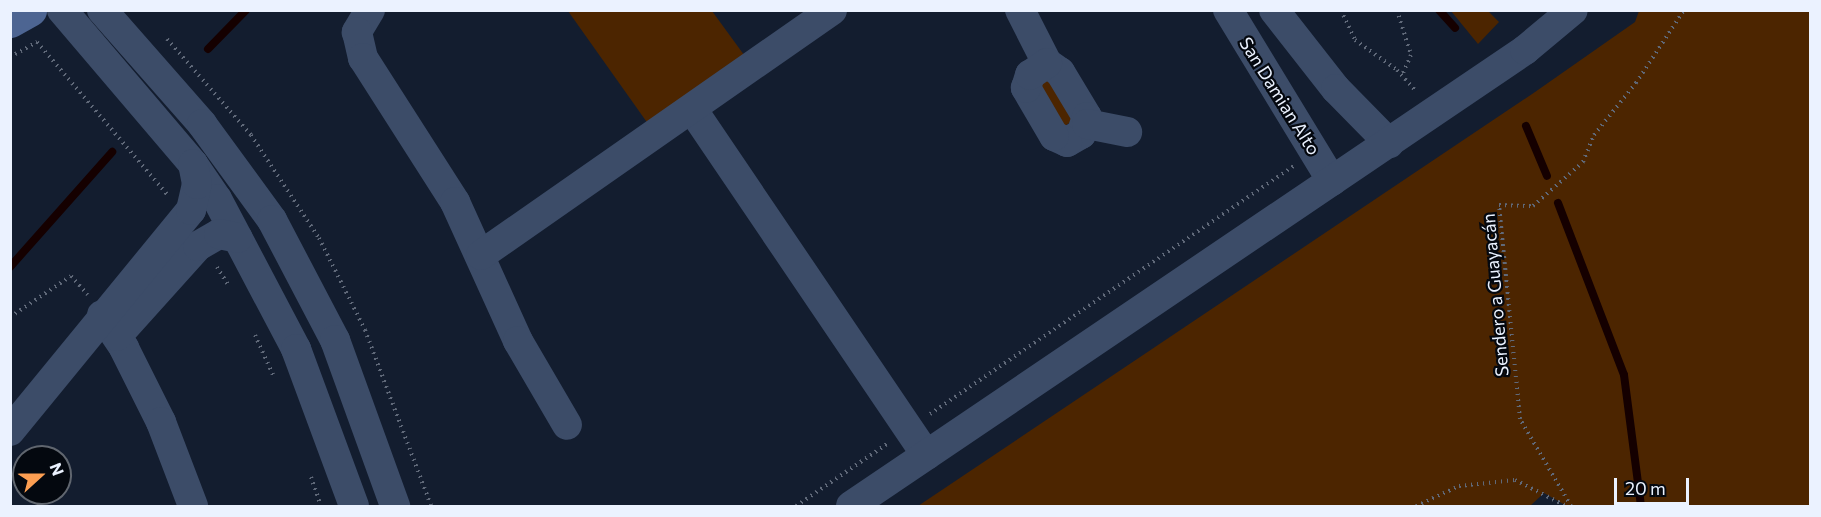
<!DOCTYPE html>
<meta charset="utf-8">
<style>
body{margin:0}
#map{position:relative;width:1821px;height:517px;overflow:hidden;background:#131d2f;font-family:Commissioner,sans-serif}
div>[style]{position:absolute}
.green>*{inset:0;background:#4c2500}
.stream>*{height:8px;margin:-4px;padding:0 4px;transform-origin:4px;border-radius:4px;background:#150000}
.path>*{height:4px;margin-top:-2px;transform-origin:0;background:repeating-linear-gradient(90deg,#606979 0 1.5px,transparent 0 6px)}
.minor>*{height:30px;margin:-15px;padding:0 15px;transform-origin:15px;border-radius:15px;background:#3c4c68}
.secondary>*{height:33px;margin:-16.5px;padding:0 16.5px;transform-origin:16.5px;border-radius:16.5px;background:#4d6592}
span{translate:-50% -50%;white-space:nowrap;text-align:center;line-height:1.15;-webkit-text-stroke:4.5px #04080f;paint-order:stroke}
.street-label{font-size:18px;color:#ebf2ff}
.frame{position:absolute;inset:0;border:12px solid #ebf2ff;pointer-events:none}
.north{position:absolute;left:12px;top:445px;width:60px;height:60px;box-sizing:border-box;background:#04080f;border:2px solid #60666f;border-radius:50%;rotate:69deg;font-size:16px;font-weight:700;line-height:24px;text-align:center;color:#ebf2ff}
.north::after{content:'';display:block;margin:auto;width:21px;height:27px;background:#fc9e52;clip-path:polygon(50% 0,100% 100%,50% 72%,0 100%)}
.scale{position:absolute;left:1614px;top:478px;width:75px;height:27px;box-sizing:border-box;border:3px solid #ebf2ff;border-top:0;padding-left:8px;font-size:18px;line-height:21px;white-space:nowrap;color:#ebf2ff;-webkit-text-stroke:4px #04080f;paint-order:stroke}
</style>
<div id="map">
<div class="green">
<div style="clip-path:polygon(568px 11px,712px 11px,747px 59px,651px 128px)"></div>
<div style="clip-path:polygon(1451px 11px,1488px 11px,1499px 22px,1478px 44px)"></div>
<div style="clip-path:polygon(1639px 11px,1810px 11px,1810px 506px,1567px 506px,1544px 493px,1530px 506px,918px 506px,1535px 92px,1635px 22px)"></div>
<div style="clip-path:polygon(1049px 75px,1078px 117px,1062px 128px,1033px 86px)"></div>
</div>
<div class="stream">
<div style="left:1439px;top:10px;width:24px;rotate:48deg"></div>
<div style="left:208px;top:49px;width:54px;rotate:-45.7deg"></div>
<div style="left:1526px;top:126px;width:54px;rotate:67.2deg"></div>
<div style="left:1558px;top:203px;width:184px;rotate:69deg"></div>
<div style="left:1624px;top:375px;width:132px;rotate:82.6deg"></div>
<div style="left:10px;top:267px;width:154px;rotate:-48.4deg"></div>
</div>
<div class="path">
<div style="left:1341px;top:10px;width:33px;rotate:65deg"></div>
<div style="left:1355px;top:40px;width:52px;rotate:35.5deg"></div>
<div style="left:1397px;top:70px;width:28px;rotate:48deg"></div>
<div style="left:1397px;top:10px;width:47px;rotate:72.7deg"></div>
<div style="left:1411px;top:55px;width:22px;rotate:114deg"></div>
<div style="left:167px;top:39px;width:128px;rotate:48.8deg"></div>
<div style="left:251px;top:135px;width:123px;rotate:56.6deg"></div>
<div style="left:319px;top:238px;width:103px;rotate:63.4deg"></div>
<div style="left:365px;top:330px;width:188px;rotate:69.4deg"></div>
<div style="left:10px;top:57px;width:31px;rotate:-29deg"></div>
<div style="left:37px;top:42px;width:200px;rotate:49.5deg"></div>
<div style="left:217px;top:267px;width:22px;rotate:58deg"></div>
<div style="left:10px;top:317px;width:73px;rotate:-33.9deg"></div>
<div style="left:71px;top:276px;width:25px;rotate:48deg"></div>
<div style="left:255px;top:335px;width:46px;rotate:65.7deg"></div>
<div style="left:930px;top:414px;width:440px;rotate:-34.3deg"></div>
<div style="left:311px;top:477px;width:31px;rotate:71deg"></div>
<div style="left:796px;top:506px;width:110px;rotate:-34.3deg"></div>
<div style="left:1416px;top:506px;width:47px;rotate:-24.9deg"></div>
<div style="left:1459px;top:486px;width:56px;rotate:-6.1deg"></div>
<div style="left:1515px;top:480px;width:57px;rotate:27deg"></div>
<div style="left:1571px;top:506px;width:101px;rotate:-120.4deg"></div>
<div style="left:1520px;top:419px;width:215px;rotate:-95.6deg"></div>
<div style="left:1499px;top:205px;width:34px;rotate:2deg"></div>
<div style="left:1533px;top:206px;width:67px;rotate:-41.3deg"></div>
<div style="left:1583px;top:162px;width:29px;rotate:-68deg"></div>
<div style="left:1594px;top:135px;width:67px;rotate:-51.1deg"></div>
<div style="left:1636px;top:83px;width:87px;rotate:-56.7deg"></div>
</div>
<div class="minor">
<div style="left:62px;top:10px;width:202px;rotate:49.6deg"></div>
<div style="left:193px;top:164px;width:42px;rotate:55.6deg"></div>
<div style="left:217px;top:199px;width:170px;rotate:62.2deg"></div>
<div style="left:296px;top:349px;width:167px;rotate:69.7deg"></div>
<div style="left:102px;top:10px;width:152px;rotate:48.7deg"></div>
<div style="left:202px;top:124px;width:119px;rotate:53.9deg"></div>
<div style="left:272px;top:220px;width:136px;rotate:62.3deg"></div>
<div style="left:335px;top:340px;width:177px;rotate:70.1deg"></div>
<div style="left:370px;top:10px;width:26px;rotate:121deg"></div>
<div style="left:357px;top:32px;width:27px;rotate:77deg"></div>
<div style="left:363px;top:58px;width:171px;rotate:57.4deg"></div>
<div style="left:455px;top:202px;width:153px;rotate:65.6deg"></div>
<div style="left:518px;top:341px;width:97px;rotate:59.7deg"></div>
<div style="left:1020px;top:10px;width:59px;rotate:63deg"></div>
<div style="left:1047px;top:63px;width:16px;rotate:35deg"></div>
<div style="left:1060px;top:72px;width:52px;rotate:59deg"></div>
<div style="left:1087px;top:117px;width:18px;rotate:109deg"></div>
<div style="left:1081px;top:134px;width:16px;rotate:150deg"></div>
<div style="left:1067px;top:142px;width:14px;rotate:-155deg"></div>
<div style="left:1054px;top:136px;width:56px;rotate:-120.3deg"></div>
<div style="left:1026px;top:88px;width:14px;rotate:-73deg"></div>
<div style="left:1030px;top:75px;width:21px;rotate:-35deg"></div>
<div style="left:1228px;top:10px;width:200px;rotate:58.7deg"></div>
<div style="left:1274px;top:10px;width:100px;rotate:51.9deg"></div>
<div style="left:1336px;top:89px;width:76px;rotate:45.5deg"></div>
<div style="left:692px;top:109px;width:418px;rotate:55.9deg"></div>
<div style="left:1087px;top:124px;width:41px;rotate:11.3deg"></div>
<div style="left:481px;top:255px;width:428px;rotate:-34.9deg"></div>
<div style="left:102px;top:315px;width:40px;rotate:56deg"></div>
<div style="left:124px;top:348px;width:83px;rotate:63.4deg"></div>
<div style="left:161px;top:422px;width:90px;rotate:69.1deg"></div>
<div style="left:117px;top:336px;width:121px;rotate:-48deg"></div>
<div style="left:198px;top:246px;width:24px;rotate:-30deg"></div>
<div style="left:219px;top:234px;width:19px;rotate:12deg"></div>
<div style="left:10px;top:431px;width:286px;rotate:-50.7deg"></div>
<div style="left:191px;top:210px;width:27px;rotate:-77deg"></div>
<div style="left:197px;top:184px;width:20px;rotate:-101deg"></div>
<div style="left:851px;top:506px;width:814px;rotate:-34.08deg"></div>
<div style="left:1525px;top:50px;width:62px;rotate:-39.8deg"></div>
</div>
<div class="secondary">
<div style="left:10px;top:21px;width:23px;rotate:-29deg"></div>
</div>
<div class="street-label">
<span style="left:1280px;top:96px;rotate:58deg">San Damian Alto</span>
<span style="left:1495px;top:295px;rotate:-95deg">Sendero a Guayacán</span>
</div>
<div class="frame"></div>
<div class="north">N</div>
<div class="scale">20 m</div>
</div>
